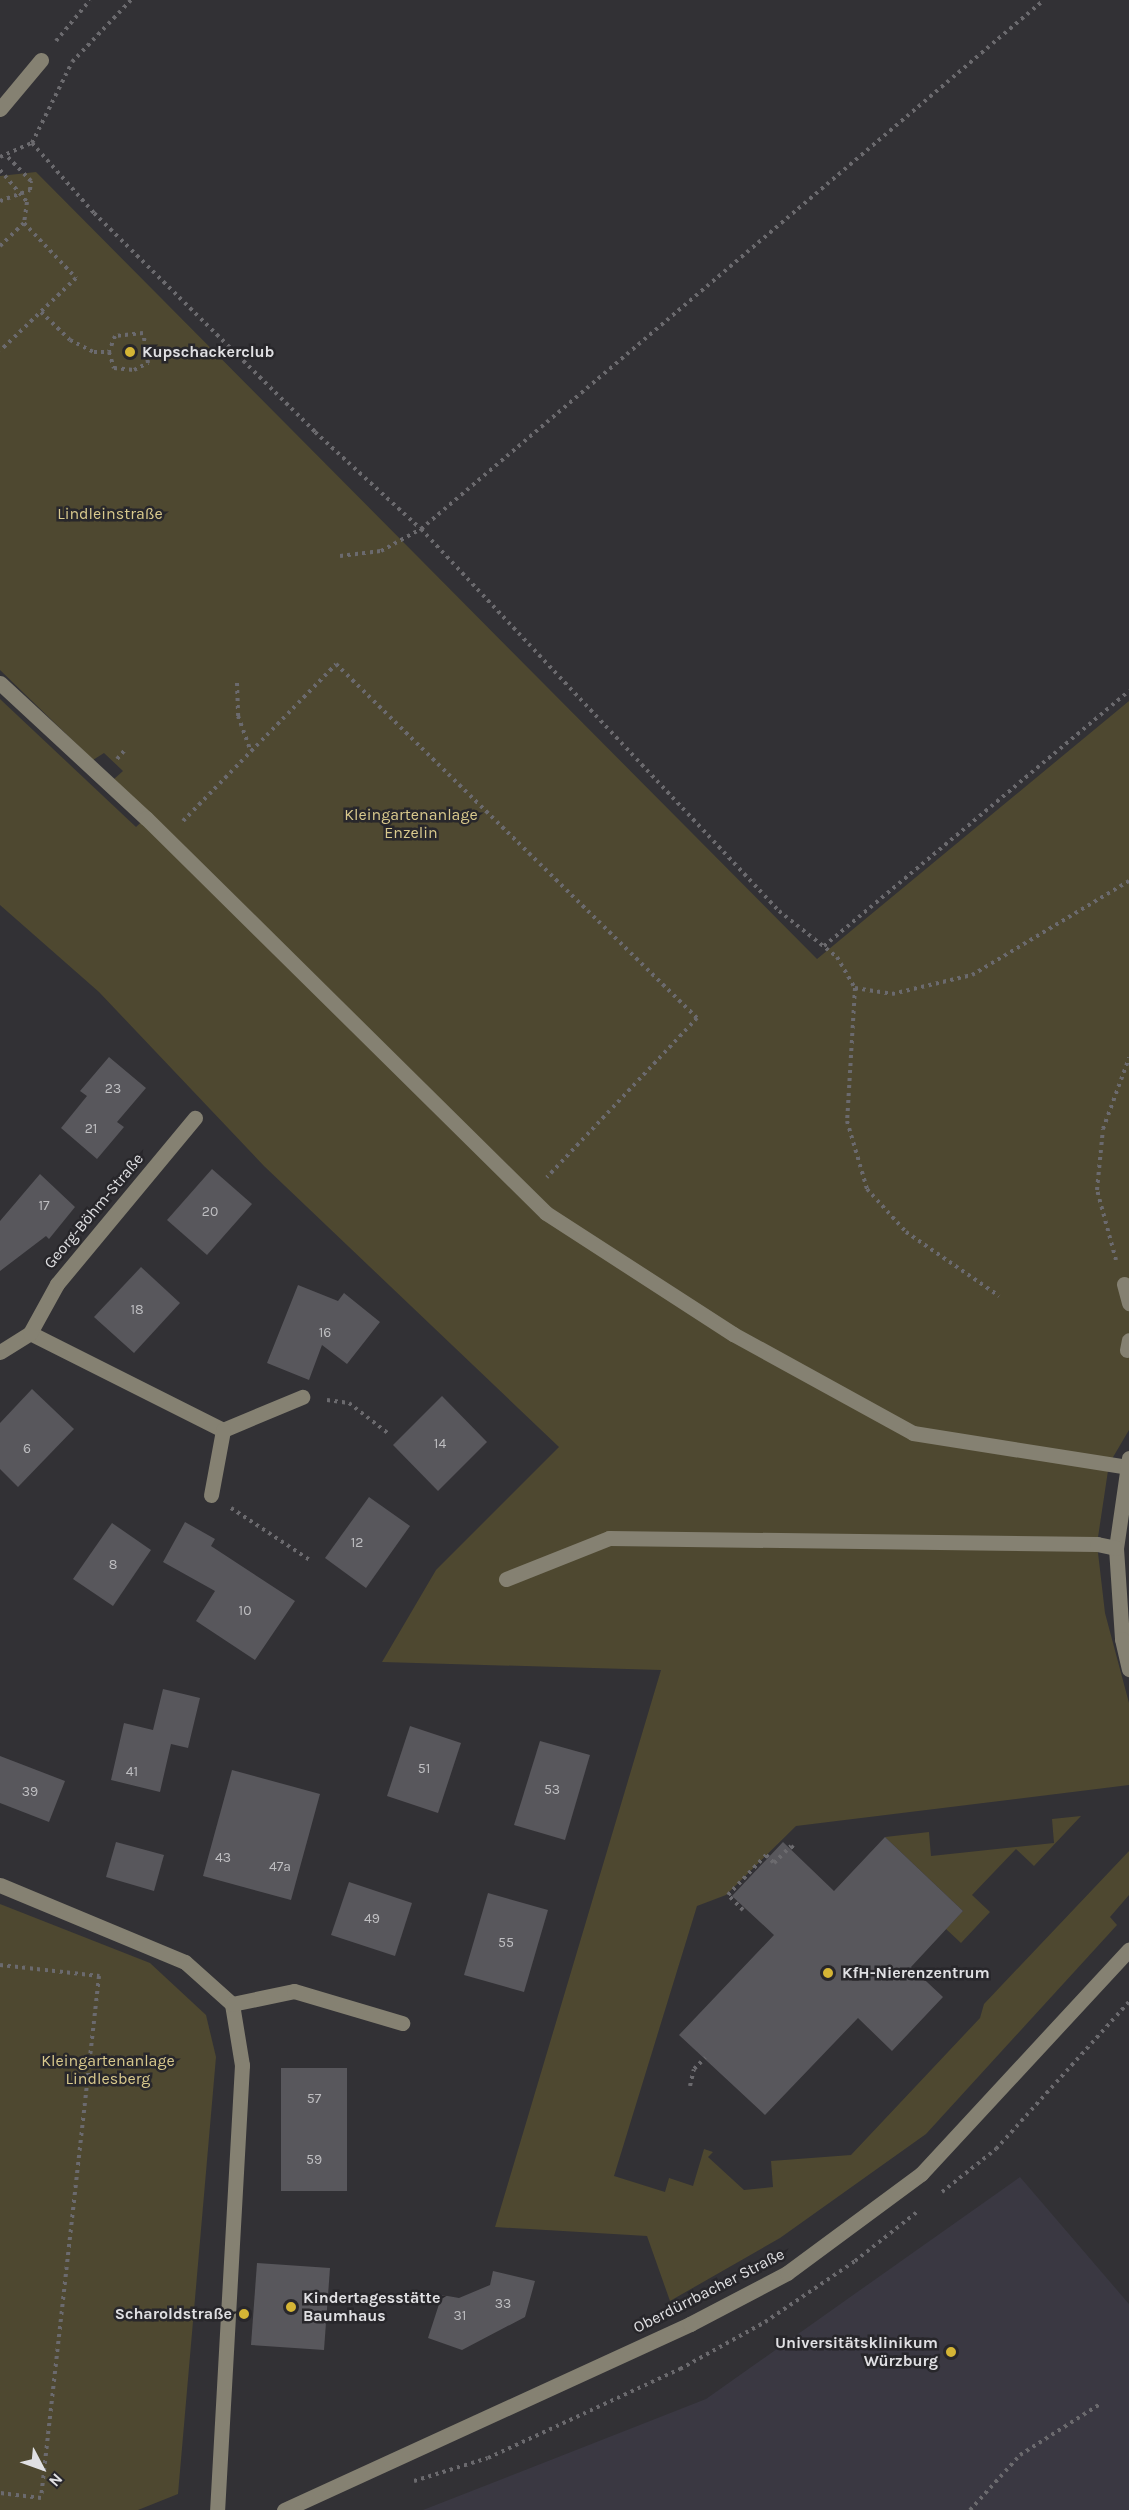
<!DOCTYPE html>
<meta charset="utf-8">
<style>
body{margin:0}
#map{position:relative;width:1129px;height:2510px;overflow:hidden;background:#323135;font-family:Karla,sans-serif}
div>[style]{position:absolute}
.built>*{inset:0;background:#3a3842}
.green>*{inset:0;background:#4e4830}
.building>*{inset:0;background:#58575c}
.path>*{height:4px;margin-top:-2px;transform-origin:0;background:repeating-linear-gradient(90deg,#6b6a6e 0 3px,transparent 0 7.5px)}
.minor>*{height:15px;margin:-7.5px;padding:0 7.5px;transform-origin:7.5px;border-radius:7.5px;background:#858172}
.dots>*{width:16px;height:16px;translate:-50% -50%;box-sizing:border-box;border:3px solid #28272b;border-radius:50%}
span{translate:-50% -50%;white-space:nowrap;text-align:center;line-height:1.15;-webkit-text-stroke:5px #28272b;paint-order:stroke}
.number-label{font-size:14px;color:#bebec1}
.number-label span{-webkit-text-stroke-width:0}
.poi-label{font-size:16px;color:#e0e0e3;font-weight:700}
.left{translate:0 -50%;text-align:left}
.right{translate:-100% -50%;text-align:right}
.park-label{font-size:16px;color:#d9c98d}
.street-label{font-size:16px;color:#e0e0e3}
.north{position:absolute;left:12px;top:2438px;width:60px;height:60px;-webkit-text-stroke:4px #28272b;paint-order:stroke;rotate:131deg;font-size:16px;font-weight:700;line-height:24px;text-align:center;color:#e0e0e3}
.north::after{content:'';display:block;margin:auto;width:21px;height:27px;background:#e0e0e3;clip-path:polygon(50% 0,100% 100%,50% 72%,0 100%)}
</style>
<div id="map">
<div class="built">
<div style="clip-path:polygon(1020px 2177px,1129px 2304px,1129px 2510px,423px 2510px,706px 2399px)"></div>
</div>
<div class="green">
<div style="clip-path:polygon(36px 172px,817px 959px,1129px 701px,1129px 1430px,1109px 1464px,1097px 1544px,1105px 1613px,1129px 1703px,1129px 1785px,796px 1826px,726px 1895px,697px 1906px,614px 2176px,665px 2192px,669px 2178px,693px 2186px,704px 2149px,713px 2152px,708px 2157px,744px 2190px,773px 2187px,771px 2161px,851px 2155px,980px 2018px,984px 2004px,1129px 1851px,1129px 1895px,1110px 1917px,1117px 1925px,926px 2134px,780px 2238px,670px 2301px,647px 2236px,495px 2227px,661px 1670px,382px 1662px,436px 1570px,559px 1447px,264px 1166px,99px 992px,0 905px,0 699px,136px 827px,150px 814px,114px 779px,123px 771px,104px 753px,93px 760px,0 670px,0 176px)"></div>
<div style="clip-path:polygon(1081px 1816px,1034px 1866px,1016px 1849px,972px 1895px,990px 1912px,961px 1943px,946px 1929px,963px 1911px,885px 1837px,929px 1832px,931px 1856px,1054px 1843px,1052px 1819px)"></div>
<div style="clip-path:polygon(0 1904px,150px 1963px,206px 2015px,216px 2057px,178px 2494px,138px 2510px,0 2510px)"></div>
</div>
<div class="building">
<div style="clip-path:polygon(109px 1057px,146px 1088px,117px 1122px,124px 1127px,97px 1159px,61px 1128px,87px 1096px,80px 1091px)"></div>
<div style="clip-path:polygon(212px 1169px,252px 1204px,207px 1255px,167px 1220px)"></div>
<div style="clip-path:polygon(40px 1174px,75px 1207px,49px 1239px,46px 1236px,0 1271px,0 1221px)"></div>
<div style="clip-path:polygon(141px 1267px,180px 1303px,134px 1353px,94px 1317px)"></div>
<div style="clip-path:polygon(298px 1285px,338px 1301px,344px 1293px,380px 1322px,347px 1364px,322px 1345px,309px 1380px,267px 1363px)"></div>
<div style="clip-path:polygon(32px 1389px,74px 1429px,18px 1487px,0 1469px,0 1423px)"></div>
<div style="clip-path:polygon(442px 1396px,487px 1442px,438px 1491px,393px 1445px)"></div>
<div style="clip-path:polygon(369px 1497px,410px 1526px,366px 1588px,325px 1558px)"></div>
<div style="clip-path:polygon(185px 1522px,215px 1539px,211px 1546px,295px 1601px,255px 1660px,196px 1621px,215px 1591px,163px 1562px)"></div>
<div style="clip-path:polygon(112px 1523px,151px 1550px,113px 1606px,73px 1579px)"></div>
<div style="clip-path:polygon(163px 1689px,200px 1698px,188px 1748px,171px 1744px,160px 1792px,111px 1780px,124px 1723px,153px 1730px)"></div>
<div style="clip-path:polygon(410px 1726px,461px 1743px,438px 1813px,387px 1796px)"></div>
<div style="clip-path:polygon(540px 1741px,590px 1755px,565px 1840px,514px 1825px)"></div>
<div style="clip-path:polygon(0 1756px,65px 1781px,49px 1822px,0 1803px)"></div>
<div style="clip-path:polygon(232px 1770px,320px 1794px,291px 1900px,203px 1876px)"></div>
<div style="clip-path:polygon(885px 1837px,963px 1911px,911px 1967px,943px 1997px,892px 2051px,858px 2018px,765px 2115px,679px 2035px,774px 1935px,732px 1896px,783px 1842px,834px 1891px)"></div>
<div style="clip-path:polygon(116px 1842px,164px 1855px,154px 1891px,106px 1877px)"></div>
<div style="clip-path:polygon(349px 1882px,412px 1903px,395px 1956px,331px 1935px)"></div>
<div style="clip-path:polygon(488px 1893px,548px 1910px,524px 1992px,464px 1975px)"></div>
<div style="clip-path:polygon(281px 2068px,347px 2068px,347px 2191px,281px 2191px)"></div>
<div style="clip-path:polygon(257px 2263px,330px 2268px,324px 2350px,251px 2345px)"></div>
<div style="clip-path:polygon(493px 2271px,535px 2281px,525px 2317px,462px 2350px,428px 2338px,442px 2295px,459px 2298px,490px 2285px)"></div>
</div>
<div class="path">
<div style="left:56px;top:41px;width:53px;rotate:-50.3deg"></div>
<div style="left:32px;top:143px;width:90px;rotate:-63.7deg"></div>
<div style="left:72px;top:62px;width:86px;rotate:-46.4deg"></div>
<div style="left:0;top:157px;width:35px;rotate:-24deg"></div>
<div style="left:32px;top:143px;width:94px;rotate:48.5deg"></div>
<div style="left:94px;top:213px;width:311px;rotate:44.7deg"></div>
<div style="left:315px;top:432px;width:144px;rotate:42.5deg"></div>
<div style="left:421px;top:529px;width:524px;rotate:46.86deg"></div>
<div style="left:779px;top:911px;width:74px;rotate:38.4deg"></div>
<div style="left:837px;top:957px;width:36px;rotate:60deg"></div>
<div style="left:855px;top:988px;width:133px;rotate:93.4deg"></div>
<div style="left:847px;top:1121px;width:71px;rotate:73.6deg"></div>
<div style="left:867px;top:1189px;width:58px;rotate:47.8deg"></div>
<div style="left:906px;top:1232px;width:113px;rotate:34.5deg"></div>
<div style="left:0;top:170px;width:42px;rotate:49.8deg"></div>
<div style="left:27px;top:202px;width:21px;rotate:98deg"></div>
<div style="left:0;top:201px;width:32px;rotate:-20deg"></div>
<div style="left:30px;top:190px;width:9px;rotate:-84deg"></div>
<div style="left:31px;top:181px;width:35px;rotate:-134deg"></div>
<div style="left:0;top:246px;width:33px;rotate:-44deg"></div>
<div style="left:24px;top:223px;width:76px;rotate:46.6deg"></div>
<div style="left:76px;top:278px;width:105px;rotate:136.2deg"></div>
<div style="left:41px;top:312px;width:40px;rotate:44deg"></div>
<div style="left:70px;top:340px;width:27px;rotate:27deg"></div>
<div style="left:94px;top:352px;width:15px"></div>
<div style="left:109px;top:352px;width:17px;rotate:73deg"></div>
<div style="left:114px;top:368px;width:20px;rotate:6deg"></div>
<div style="left:134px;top:370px;width:16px;rotate:-27deg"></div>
<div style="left:148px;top:363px;width:30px;rotate:-99deg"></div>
<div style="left:143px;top:333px;width:28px;rotate:174deg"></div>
<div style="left:115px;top:336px;width:17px;rotate:111deg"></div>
<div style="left:340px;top:556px;width:41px;rotate:-7deg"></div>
<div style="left:381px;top:551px;width:46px;rotate:-28.8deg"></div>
<div style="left:421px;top:529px;width:817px;rotate:-40.34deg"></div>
<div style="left:237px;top:683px;width:33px;rotate:88deg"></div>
<div style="left:238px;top:716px;width:37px;rotate:70deg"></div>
<div style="left:117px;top:759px;width:11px;rotate:-49deg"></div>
<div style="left:183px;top:821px;width:219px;rotate:-45.7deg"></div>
<div style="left:336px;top:664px;width:506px;rotate:44.44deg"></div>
<div style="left:697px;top:1018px;width:219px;rotate:133.3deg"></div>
<div style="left:824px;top:946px;width:398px;rotate:-39.9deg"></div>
<div style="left:855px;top:988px;width:37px;rotate:9deg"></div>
<div style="left:892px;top:994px;width:82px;rotate:-13.4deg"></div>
<div style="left:972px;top:975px;width:183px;rotate:-30.9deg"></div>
<div style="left:1116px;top:1260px;width:73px;rotate:-105.2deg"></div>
<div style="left:1097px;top:1190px;width:61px;rotate:-84.4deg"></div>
<div style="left:1103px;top:1129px;width:76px;rotate:-69.9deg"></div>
<div style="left:327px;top:1400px;width:22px;rotate:8deg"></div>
<div style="left:349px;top:1403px;width:51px;rotate:37.8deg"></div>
<div style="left:231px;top:1508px;width:95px;rotate:33.4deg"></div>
<div style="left:743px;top:1910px;width:21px;rotate:-135deg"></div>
<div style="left:728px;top:1895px;width:55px;rotate:-46.5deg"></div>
<div style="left:766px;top:1855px;width:11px;rotate:45deg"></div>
<div style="left:774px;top:1863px;width:24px;rotate:-45deg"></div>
<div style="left:791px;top:1846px;width:7px;rotate:45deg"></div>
<div style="left:0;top:1965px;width:100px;rotate:6.3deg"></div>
<div style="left:99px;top:1976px;width:525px;rotate:96.34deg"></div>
<div style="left:41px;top:2498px;width:41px;rotate:-173deg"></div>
<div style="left:690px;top:2086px;width:17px;rotate:-77deg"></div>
<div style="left:694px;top:2069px;width:16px;rotate:-45deg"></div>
<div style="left:942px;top:2192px;width:69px;rotate:-38.5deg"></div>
<div style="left:996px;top:2149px;width:198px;rotate:-47.9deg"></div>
<div style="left:414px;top:2481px;width:77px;rotate:-17.3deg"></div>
<div style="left:488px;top:2458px;width:212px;rotate:-24.9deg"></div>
<div style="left:680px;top:2369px;width:97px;rotate:-28.9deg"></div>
<div style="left:765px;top:2322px;width:109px;rotate:-34.1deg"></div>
<div style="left:855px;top:2261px;width:79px;rotate:-38.3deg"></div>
<div style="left:970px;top:2510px;width:74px;rotate:-47.7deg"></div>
<div style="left:1020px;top:2455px;width:95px;rotate:-32.5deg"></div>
</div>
<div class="minor">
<div style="left:0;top:109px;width:64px;rotate:-50.1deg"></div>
<div style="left:0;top:683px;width:199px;rotate:42.8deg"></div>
<div style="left:146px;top:818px;width:562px;rotate:44.64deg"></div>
<div style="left:546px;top:1213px;width:223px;rotate:32.9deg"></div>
<div style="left:733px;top:1334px;width:205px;rotate:28.8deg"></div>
<div style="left:913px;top:1433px;width:217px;rotate:9deg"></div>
<div style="left:1124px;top:1284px;width:20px;rotate:75deg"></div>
<div style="left:30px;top:1333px;width:216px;rotate:26.7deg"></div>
<div style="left:223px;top:1430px;width:86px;rotate:-22.7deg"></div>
<div style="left:1127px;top:1350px;width:10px;rotate:-79deg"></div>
<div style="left:0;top:1352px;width:36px;rotate:-32deg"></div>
<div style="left:30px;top:1333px;width:56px;rotate:-61.1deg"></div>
<div style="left:57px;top:1284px;width:216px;rotate:-50.3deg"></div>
<div style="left:1129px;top:1458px;width:91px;rotate:98.2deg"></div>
<div style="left:1116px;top:1548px;width:91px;rotate:86.2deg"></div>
<div style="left:1122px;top:1639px;width:31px;rotate:77deg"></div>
<div style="left:211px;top:1495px;width:66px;rotate:-79.5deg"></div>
<div style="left:506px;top:1579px;width:111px;rotate:-21.7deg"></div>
<div style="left:609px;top:1538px;width:488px;rotate:0.7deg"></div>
<div style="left:1097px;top:1544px;width:19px;rotate:12deg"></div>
<div style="left:0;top:1885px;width:200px;rotate:22.6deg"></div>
<div style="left:185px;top:1962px;width:63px;rotate:41.8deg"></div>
<div style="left:232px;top:2004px;width:62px;rotate:80.7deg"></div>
<div style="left:242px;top:2065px;width:446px;rotate:93.2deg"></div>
<div style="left:232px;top:2004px;width:63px;rotate:-11.8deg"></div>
<div style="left:294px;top:1991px;width:113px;rotate:16.5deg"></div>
<div style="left:284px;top:2510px;width:447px;rotate:-24.6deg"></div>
<div style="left:690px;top:2324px;width:110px;rotate:-27.7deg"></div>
<div style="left:787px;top:2273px;width:167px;rotate:-36.5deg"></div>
<div style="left:921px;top:2174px;width:306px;rotate:-47.2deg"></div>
</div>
<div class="dots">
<div style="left:130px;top:352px;background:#d5b535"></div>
<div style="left:828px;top:1973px;background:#d5b535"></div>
<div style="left:291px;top:2307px;background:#d5b535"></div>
<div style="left:244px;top:2314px;background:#d5b535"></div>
<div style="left:951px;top:2352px;background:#d5b535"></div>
</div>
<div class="number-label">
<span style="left:113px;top:1089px">23</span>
<span style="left:91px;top:1129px">21</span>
<span style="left:44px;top:1206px">17</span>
<span style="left:210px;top:1212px">20</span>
<span style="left:137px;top:1310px">18</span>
<span style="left:325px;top:1333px">16</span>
<span style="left:440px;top:1444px">14</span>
<span style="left:27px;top:1449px">6</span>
<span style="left:357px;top:1543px">12</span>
<span style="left:113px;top:1565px">8</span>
<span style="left:245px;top:1611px">10</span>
<span style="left:424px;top:1769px">51</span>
<span style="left:132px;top:1772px">41</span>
<span style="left:552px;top:1790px">53</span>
<span style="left:30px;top:1792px">39</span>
<span style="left:223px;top:1858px">43</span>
<span style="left:280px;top:1867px">47a</span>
<span style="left:372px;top:1919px">49</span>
<span style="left:506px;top:1943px">55</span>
<span style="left:314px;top:2099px">57</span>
<span style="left:314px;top:2160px">59</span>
<span style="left:503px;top:2304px">33</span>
<span style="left:460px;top:2316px">31</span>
</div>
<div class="poi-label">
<span class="left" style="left:142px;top:352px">Kupschackerclub</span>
<span class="left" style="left:842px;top:1973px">KfH-Nierenzentrum</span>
<span class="left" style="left:303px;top:2307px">Kindertagesstätte<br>Baumhaus</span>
<span class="right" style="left:232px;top:2314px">Scharoldstraße</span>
<span class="right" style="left:938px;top:2352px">Universitätsklinikum<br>Würzburg</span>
</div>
<div class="park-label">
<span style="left:110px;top:514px">Lindleinstraße</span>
<span style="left:411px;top:824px">Kleingartenanlage<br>Enzelin</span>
<span style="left:108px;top:2070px">Kleingartenanlage<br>Lindlesberg</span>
</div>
<div class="street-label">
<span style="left:94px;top:1211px;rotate:-50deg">Georg-Böhm-Straße</span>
<span style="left:709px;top:2291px;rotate:-27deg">Oberdürrbacher Straße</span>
</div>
<div class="north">N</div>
</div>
